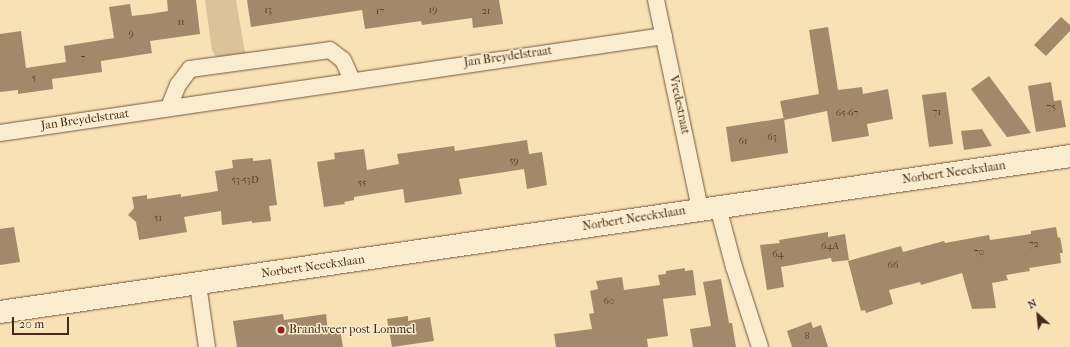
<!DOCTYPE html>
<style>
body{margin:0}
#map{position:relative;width:1070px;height:347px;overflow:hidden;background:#f8e1b4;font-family:"IM FELL French Canon",serif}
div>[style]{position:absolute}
.green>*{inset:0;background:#dac299}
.building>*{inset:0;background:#a38969}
.roads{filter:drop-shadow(0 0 1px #72573f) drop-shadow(0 0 1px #72573f)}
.minor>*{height:16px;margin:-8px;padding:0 8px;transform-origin:8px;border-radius:8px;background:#faecce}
.secondary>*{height:22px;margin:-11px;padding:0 11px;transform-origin:11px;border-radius:11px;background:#faecce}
.dots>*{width:11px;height:11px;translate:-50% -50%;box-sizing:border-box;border:2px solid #faecce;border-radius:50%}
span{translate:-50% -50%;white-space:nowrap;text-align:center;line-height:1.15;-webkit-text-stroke:3px #faecce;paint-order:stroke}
.number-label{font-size:10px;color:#5d412c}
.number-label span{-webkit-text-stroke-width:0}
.street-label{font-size:12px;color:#462918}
.poi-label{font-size:12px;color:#462918}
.left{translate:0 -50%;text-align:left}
.north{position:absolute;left:1018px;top:295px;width:40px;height:40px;-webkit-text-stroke:3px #faecce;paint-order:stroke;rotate:333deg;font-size:11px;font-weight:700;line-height:16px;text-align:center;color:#462918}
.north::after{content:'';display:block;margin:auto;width:14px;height:18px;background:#462918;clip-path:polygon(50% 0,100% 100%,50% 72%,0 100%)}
.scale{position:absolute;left:12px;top:317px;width:57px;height:18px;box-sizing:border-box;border:2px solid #462918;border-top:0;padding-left:5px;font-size:12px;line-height:14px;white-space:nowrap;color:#462918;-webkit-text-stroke:3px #faecce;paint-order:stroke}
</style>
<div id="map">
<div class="green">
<div style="clip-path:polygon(205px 0,236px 0,245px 53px,216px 57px,212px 50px)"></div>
</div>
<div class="building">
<div style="clip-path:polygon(167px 0,196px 0,200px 34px,150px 41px,152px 53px,101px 61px,102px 72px,52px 79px,53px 89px,18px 94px,18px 90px,0 92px,0 34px,21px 31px,26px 68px,66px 62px,64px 46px,114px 38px,109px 7px,130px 4px,132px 16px,149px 14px,168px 11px)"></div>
<div style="clip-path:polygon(247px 0,499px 0,503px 24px,473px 28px,472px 18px,422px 25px,421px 21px,365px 29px,362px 10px,251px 27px)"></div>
<div style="clip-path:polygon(1061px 17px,1070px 25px,1070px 31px,1046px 56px,1034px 45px)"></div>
<div style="clip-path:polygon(828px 27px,838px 90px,862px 87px,863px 94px,888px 89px,893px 119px,867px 124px,869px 136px,832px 142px,827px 111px,784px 120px,780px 101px,819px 94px,809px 30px)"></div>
<div style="clip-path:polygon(989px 76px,1006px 99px,1031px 133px,1007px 137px,971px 89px)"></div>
<div style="clip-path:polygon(1051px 82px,1054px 101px,1061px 100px,1066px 127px,1036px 132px,1028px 86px)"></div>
<div style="clip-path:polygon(946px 92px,953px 144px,929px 147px,922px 95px)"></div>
<div style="clip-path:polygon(784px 118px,788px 153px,731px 162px,726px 127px)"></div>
<div style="clip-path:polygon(982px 129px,992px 146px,964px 150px,961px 131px)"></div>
<div style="clip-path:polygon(527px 140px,529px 154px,542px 152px,547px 185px,527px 189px,524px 169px,459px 179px,462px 194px,405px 203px,403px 189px,354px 197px,354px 200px,344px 202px,345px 204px,324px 207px,317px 162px,335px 159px,334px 153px,364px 149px,367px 170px,399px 164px,397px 154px,454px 146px,455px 151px)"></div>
<div style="clip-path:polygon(253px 158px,253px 161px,271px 159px,277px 205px,269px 206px,271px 221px,252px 223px,252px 221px,222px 225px,221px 211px,184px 217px,187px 232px,139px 240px,136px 222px,128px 215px,134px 208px,132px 197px,147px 195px,147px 199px,181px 194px,181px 197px,218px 191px,215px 171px,233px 168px,232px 160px)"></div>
<div style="clip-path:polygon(14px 227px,20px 262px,0 265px,0 229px)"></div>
<div style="clip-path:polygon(1056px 227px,1058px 238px,1060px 237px,1063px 253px,1060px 253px,1061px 263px,1029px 268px,1030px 271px,1006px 275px,1008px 280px,992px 283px,996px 308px,972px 309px,962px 273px,921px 285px,920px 282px,889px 290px,893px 304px,866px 313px,865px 310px,861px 311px,848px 261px,901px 246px,903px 252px,944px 241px,945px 243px,989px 235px,990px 240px,1031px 234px,1031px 231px)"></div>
<div style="clip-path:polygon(828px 232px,828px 237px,845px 234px,849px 260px,832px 262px,831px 258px,781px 267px,784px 287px,767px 290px,760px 245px,780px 243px,779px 240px)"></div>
<div style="clip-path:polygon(685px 268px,685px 271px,693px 270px,696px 295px,663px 299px,668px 336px,647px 339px,648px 347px,556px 347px,554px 334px,592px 329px,589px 314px,594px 313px,590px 291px,598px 289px,596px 281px,622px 277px,624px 290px,660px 285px,658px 275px,666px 274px,666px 271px)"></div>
<div style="clip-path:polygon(721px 279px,729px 323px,732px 323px,736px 347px,693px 347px,690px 329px,711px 326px,703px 282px)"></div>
<div style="clip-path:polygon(283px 314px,284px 320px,326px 314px,328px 331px,340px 329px,343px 347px,237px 347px,233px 321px)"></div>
<div style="clip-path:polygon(408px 316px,408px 321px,430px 317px,434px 341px,392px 347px,387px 319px)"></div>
<div style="clip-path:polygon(811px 322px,813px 328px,821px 325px,828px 347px,792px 347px,787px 331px)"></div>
</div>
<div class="roads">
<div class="minor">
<div style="left:656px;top:0;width:214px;rotate:78.1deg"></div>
<div style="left:169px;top:107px;width:24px;rotate:-68deg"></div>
<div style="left:178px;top:85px;width:20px;rotate:-53deg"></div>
<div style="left:190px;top:69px;width:141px;rotate:-7.7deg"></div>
<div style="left:330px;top:50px;width:16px;rotate:38deg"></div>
<div style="left:343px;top:60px;width:22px;rotate:66deg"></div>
<div style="left:0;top:133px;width:671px;rotate:-8.31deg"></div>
<div style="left:718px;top:207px;width:62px;rotate:75.1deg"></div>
<div style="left:734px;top:267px;width:84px;rotate:72deg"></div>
<div style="left:198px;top:284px;width:64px;rotate:81.9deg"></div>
</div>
<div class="secondary">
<div style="left:0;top:312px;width:1081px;rotate:-8.29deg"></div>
</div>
</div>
<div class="dots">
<div style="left:281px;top:330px;background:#8f2418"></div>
</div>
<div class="number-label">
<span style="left:268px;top:11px">13</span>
<span style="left:433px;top:11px">19</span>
<span style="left:380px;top:12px">17</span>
<span style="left:486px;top:12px">21</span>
<span style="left:181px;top:23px">11</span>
<span style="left:131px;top:35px">9</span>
<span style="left:83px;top:59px">7</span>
<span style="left:34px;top:79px">5</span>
<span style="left:1051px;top:108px">75</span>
<span style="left:937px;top:113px">71</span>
<span style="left:847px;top:114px">65-67</span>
<span style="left:772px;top:138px">63</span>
<span style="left:743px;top:142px">61</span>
<span style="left:514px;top:162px">59</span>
<span style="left:245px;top:181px">53-53D</span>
<span style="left:362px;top:184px">55</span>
<span style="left:158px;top:219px">51</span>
<span style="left:1034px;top:245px">72</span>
<span style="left:830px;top:247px">64A</span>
<span style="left:979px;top:253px">70</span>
<span style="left:778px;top:255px">64</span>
<span style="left:893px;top:266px">66</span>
<span style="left:609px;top:302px">60</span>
<span style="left:807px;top:337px">8</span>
</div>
<div class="street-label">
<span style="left:508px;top:57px;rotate:-8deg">Jan Breydelstraat</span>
<span style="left:679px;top:105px;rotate:78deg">Vredestraat</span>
<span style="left:85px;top:120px;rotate:-8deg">Jan Breydelstraat</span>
<span style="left:954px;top:173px;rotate:-8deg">Norbert Neeckxlaan</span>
<span style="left:634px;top:219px;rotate:-9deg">Norbert Neeckxlaan</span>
<span style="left:313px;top:267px;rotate:-8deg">Norbert Neeckxlaan</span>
</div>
<div class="poi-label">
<span class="left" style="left:289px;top:330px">Brandweer post Lommel</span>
</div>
<div class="north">N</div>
<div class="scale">20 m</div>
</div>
